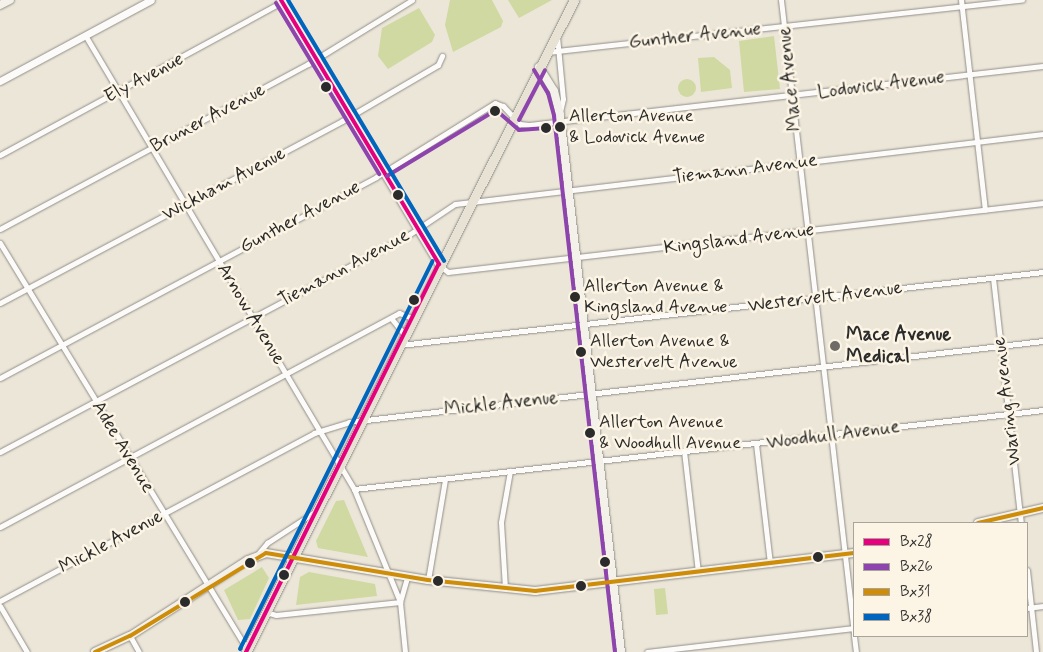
<!DOCTYPE html>
<style>
body{margin:0}
#map{position:relative;width:1043px;height:652px;overflow:hidden;background:#ece6d9;font-family:Mynerve,sans-serif}
div>[style]{position:absolute}
.green>*{inset:0;background:#cfd9a1}
.round{border-radius:50%}
.roads{filter:drop-shadow(0 0 1px #918f88) drop-shadow(0 0 1px #918f88)}
.minor>*{height:5px;margin:-2.5px;padding:0 2.5px;transform-origin:2.5px;border-radius:2.5px;background:#fcfbf9}
.tertiary>*{height:7px;margin:-3.5px;padding:0 3.5px;transform-origin:3.5px;border-radius:3.5px;background:#fcfbf9}
.secondary>*{height:8px;margin:-4px;padding:0 4px;transform-origin:4px;border-radius:4px;background:#f4f1eb}
.primary>*{height:9px;margin:-4.5px;padding:0 4.5px;transform-origin:4.5px;border-radius:4.5px;background:#e8e2d5}
.bus-1>*{height:4px;margin:-2px;padding:0 2px;transform-origin:2px;border-radius:2px;background:#e5007d}
.bus-2>*{height:4px;margin:-2px;padding:0 2px;transform-origin:2px;border-radius:2px;background:#8e44ad}
.bus-3>*{height:4px;margin:-2px;padding:0 2px;transform-origin:2px;border-radius:2px;background:#ce8d09}
.bus-4>*{height:4px;margin:-2px;padding:0 2px;transform-origin:2px;border-radius:2px;background:#0065bd}
.dots>*{width:14px;height:14px;translate:-50% -50%;box-sizing:border-box;border:2px solid #fcf5e5;border-radius:50%}
span{translate:-50% -50%;white-space:nowrap;text-align:center;line-height:1.15;-webkit-text-stroke:5px #fcf5e5;paint-order:stroke}
.bus-label{font-size:18px;color:#2b2b2b}
.left{translate:0 -50%;text-align:left}
.street-label{font-size:19px;color:#2b2b2b}
.poi-label{font-size:19px;color:#2b2b2b;font-weight:700}
.legend{position:absolute;left:853px;top:522px;width:175px;height:115px;box-sizing:border-box;background:#fcf5e5;border:1px solid #a8a49b;margin:0;padding:6px 9px;list-style:none;font-size:15px;color:#2b2b2b}
.legend li{display:flex;align-items:center;gap:10px;height:25px}
.legend b{width:25px;border:1px solid #a8a49b}
</style>
<div id="map">
<div class="green">
<div style="clip-path:polygon(450px 0,492px 0,503px 21px,501px 27px,453px 52px,445px 25px)"></div>
<div style="clip-path:polygon(508px 0,552px 0,519px 18px)"></div>
<div style="clip-path:polygon(419px 8px,435px 35px,432px 42px,388px 69px,378px 56px,382px 28px)"></div>
<div style="clip-path:polygon(774px 36px,780px 89px,744px 92px,739px 41px)"></div>
<div style="clip-path:polygon(714px 57px,730px 70px,732px 88px,701px 92px,698px 58px)"></div>
<div class="round" style="left:678px;top:79px;width:18px;height:18px"></div>
<div style="clip-path:polygon(344px 500px,368px 557px,318px 548px,316px 541px,336px 501px)"></div>
<div style="clip-path:polygon(262px 567px,269px 578px,250px 619px,238px 620px,224px 590px)"></div>
<div style="clip-path:polygon(309px 572px,375px 584px,377px 596px,296px 605px,300px 577px)"></div>
<div style="clip-path:polygon(665px 588px,668px 614px,656px 615px,654px 589px)"></div>
</div>
<div class="roads">
<div class="minor">
<div style="left:781px;top:0;width:638px;rotate:83.43deg"></div>
<div style="left:961px;top:0;width:211px;rotate:83.5deg"></div>
<div style="left:85px;top:35px;width:528px;rotate:59.35deg"></div>
<div style="left:354px;top:489px;width:122px;rotate:67.8deg"></div>
<div style="left:400px;top:602px;width:50px;rotate:84.3deg"></div>
<div style="left:557px;top:36px;width:63px;rotate:84.6deg"></div>
<div style="left:563px;top:99px;width:13px;rotate:103deg"></div>
<div style="left:548px;top:52px;width:477px;rotate:-6.3deg"></div>
<div style="left:0;top:155px;width:325px;rotate:-28.5deg"></div>
<div style="left:0;top:229px;width:349px;rotate:-28.2deg"></div>
<div style="left:308px;top:64px;width:122px;rotate:-31.6deg"></div>
<div style="left:0;top:243px;width:476px;rotate:58.7deg"></div>
<div style="left:440px;top:266px;width:10px;rotate:37deg"></div>
<div style="left:448px;top:272px;width:599px;rotate:-6.61deg"></div>
<div style="left:993px;top:278px;width:247px;rotate:83.5deg"></div>
<div style="left:0;top:303px;width:387px;rotate:-28deg"></div>
<div style="left:342px;top:121px;width:111px;rotate:-30.3deg"></div>
<div style="left:438px;top:65px;width:10px;rotate:-66deg"></div>
<div style="left:391px;top:318px;width:21px;rotate:51deg"></div>
<div style="left:400px;top:345px;width:647px;rotate:-6.48deg"></div>
<div style="left:0;top:378px;width:426px;rotate:-28.1deg"></div>
<div style="left:376px;top:177px;width:140px;rotate:-31.9deg"></div>
<div style="left:495px;top:103px;width:9px;rotate:21deg"></div>
<div style="left:503px;top:106px;width:25px;rotate:47deg"></div>
<div style="left:520px;top:124px;width:9px;rotate:6deg"></div>
<div style="left:529px;top:125px;width:517px;rotate:-6.55deg"></div>
<div style="left:756px;top:444px;width:121px;rotate:83.3deg"></div>
<div style="left:684px;top:451px;width:122px;rotate:83.4deg"></div>
<div style="left:0;top:452px;width:464px;rotate:-28deg"></div>
<div style="left:410px;top:234px;width:54px;rotate:-33.7deg"></div>
<div style="left:455px;top:204px;width:592px;rotate:-6.79deg"></div>
<div style="left:354px;top:489px;width:694px;rotate:-6.54deg"></div>
<div style="left:0;top:527px;width:453px;rotate:-28.2deg"></div>
<div style="left:399px;top:313px;width:14px;rotate:21deg"></div>
<div style="left:257px;top:555px;width:16px;rotate:-50deg"></div>
<div style="left:267px;top:543px;width:59px;rotate:-33.1deg"></div>
<div style="left:1027px;top:570px;width:82px;rotate:83.7deg"></div>
<div style="left:428px;top:580px;width:102px;rotate:-80.4deg"></div>
<div style="left:505px;top:588px;width:66px;rotate:-93.5deg"></div>
<div style="left:501px;top:522px;width:52px;rotate:-80deg"></div>
<div style="left:0;top:601px;width:356px;rotate:-28.1deg"></div>
<div style="left:314px;top:433px;width:37px;rotate:-17deg"></div>
<div style="left:349px;top:422px;width:699px;rotate:-6.66deg"></div>
<div style="left:0;top:606px;width:53px;rotate:59.6deg"></div>
<div style="left:1027px;top:608px;width:16px;rotate:-7deg"></div>
<div style="left:266px;top:612px;width:10px;rotate:17deg"></div>
<div style="left:276px;top:615px;width:125px;rotate:-6deg"></div>
<div style="left:400px;top:602px;width:26px;rotate:-74deg"></div>
<div style="left:130px;top:636px;width:18px;rotate:61deg"></div>
<div style="left:854px;top:636px;width:16px;rotate:83deg"></div>
<div style="left:647px;top:652px;width:208px;rotate:-6.6deg"></div>
</div>
<div class="tertiary">
<div style="left:0;top:81px;width:171px;rotate:-28.2deg"></div>
</div>
<div class="secondary">
<div style="left:281px;top:0;width:308px;rotate:59.1deg"></div>
<div style="left:0;top:5px;width:11px;rotate:-27deg"></div>
<div style="left:539px;top:67px;width:28px;rotate:58deg"></div>
<div style="left:554px;top:91px;width:25px;rotate:76deg"></div>
<div style="left:560px;top:115px;width:540px;rotate:83.52deg"></div>
<div style="left:978px;top:523px;width:67px;rotate:-13deg"></div>
<div style="left:95px;top:652px;width:38px;rotate:-25deg"></div>
<div style="left:130px;top:636px;width:140px;rotate:-32.8deg"></div>
<div style="left:248px;top:560px;width:19px;rotate:-21deg"></div>
<div style="left:266px;top:553px;width:164px;rotate:9.5deg"></div>
<div style="left:428px;top:580px;width:108px;rotate:5.9deg"></div>
<div style="left:535px;top:591px;width:321px;rotate:-6.8deg"></div>
</div>
<div class="primary">
<div style="left:246px;top:652px;width:730px;rotate:-63.29deg"></div>
</div>
</div>
<div class="bus-1">
<div style="left:281px;top:0;width:308px;rotate:59.1deg"></div>
<div style="left:246px;top:652px;width:433px;rotate:-63.6deg"></div>
</div>
<div class="bus-2">
<div style="left:276px;top:3px;width:200px;rotate:58.9deg"></div>
<div style="left:534px;top:70px;width:27px;rotate:59deg"></div>
<div style="left:548px;top:93px;width:24px;rotate:75deg"></div>
<div style="left:554px;top:116px;width:539px;rotate:83.51deg"></div>
<div style="left:519px;top:120px;width:56px;rotate:-62.5deg"></div>
<div style="left:387px;top:176px;width:127px;rotate:-31.2deg"></div>
<div style="left:496px;top:110px;width:30px;rotate:41deg"></div>
<div style="left:519px;top:130px;width:41px;rotate:-4.2deg"></div>
</div>
<div class="bus-3">
<div style="left:978px;top:523px;width:67px;rotate:-13deg"></div>
<div style="left:95px;top:652px;width:38px;rotate:-25deg"></div>
<div style="left:130px;top:636px;width:159px;rotate:-31.4deg"></div>
<div style="left:266px;top:553px;width:164px;rotate:9.5deg"></div>
<div style="left:428px;top:580px;width:108px;rotate:5.9deg"></div>
<div style="left:535px;top:591px;width:321px;rotate:-6.8deg"></div>
</div>
<div class="bus-4">
<div style="left:288px;top:0;width:304px;rotate:59.1deg"></div>
<div style="left:240px;top:649px;width:433px;rotate:-63.6deg"></div>
</div>
<div class="dots">
<div style="left:326px;top:87px;background:#2b2b2b"></div>
<div style="left:495px;top:111px;background:#2b2b2b"></div>
<div style="left:560px;top:127px;background:#2b2b2b"></div>
<div style="left:546px;top:128px;background:#2b2b2b"></div>
<div style="left:398px;top:195px;background:#2b2b2b"></div>
<div style="left:575px;top:297px;background:#2b2b2b"></div>
<div style="left:414px;top:300px;background:#2b2b2b"></div>
<div style="left:835px;top:346px;background:#6f6c68"></div>
<div style="left:581px;top:352px;background:#2b2b2b"></div>
<div style="left:590px;top:433px;background:#2b2b2b"></div>
<div style="left:818px;top:557px;background:#2b2b2b"></div>
<div style="left:605px;top:562px;background:#2b2b2b"></div>
<div style="left:250px;top:563px;background:#2b2b2b"></div>
<div style="left:284px;top:575px;background:#2b2b2b"></div>
<div style="left:438px;top:581px;background:#2b2b2b"></div>
<div style="left:581px;top:586px;background:#2b2b2b"></div>
<div style="left:185px;top:602px;background:#2b2b2b"></div>
</div>
<div class="bus-label">
<span class="left" style="left:569px;top:127px">Allerton Avenue<br>&amp; Lodovick Avenue</span>
<span class="left" style="left:584px;top:297px">Allerton Avenue &amp;<br>Kingsland Avenue</span>
<span class="left" style="left:590px;top:352px">Allerton Avenue &amp;<br>Westervelt Avenue</span>
<span class="left" style="left:599px;top:433px">Allerton Avenue<br>&amp; Woodhull Avenue</span>
</div>
<div class="street-label">
<span style="left:695px;top:36px;rotate:-6deg">Gunther Avenue</span>
<span style="left:144px;top:78px;rotate:-28deg">Ely Avenue</span>
<span style="left:790px;top:79px;rotate:-96deg">Mace Avenue</span>
<span style="left:881px;top:85px;rotate:-7deg">Lodovick Avenue</span>
<span style="left:208px;top:118px;rotate:-28deg">Bruner Avenue</span>
<span style="left:745px;top:169px;rotate:-7deg">Tiemann Avenue</span>
<span style="left:224px;top:184px;rotate:-28deg">Wickham Avenue</span>
<span style="left:300px;top:217px;rotate:-28deg">Gunther Avenue</span>
<span style="left:739px;top:239px;rotate:-7deg">Kingsland Avenue</span>
<span style="left:344px;top:268px;rotate:-28deg">Tiemann Avenue</span>
<span style="left:825px;top:297px;rotate:-7deg">Westervelt Avenue</span>
<span style="left:251px;top:314px;rotate:59deg">Arnow Avenue</span>
<span style="left:1007px;top:401px;rotate:-97deg">Waring Avenue</span>
<span style="left:501px;top:404px;rotate:-6deg">Mickle Avenue</span>
<span style="left:833px;top:435px;rotate:-7deg">Woodhull Avenue</span>
<span style="left:123px;top:447px;rotate:59deg">Adee Avenue</span>
<span style="left:111px;top:542px;rotate:-28deg">Mickle Avenue</span>
</div>
<div class="poi-label">
<span class="left" style="left:846px;top:346px">Mace Avenue<br>Medical</span>
</div>
<ul class="legend">
<li><b style="height:6px;background:#e5007d"></b>Bx28</li>
<li><b style="height:6px;background:#8e44ad"></b>Bx26</li>
<li><b style="height:6px;background:#ce8d09"></b>Bx31</li>
<li><b style="height:6px;background:#0065bd"></b>Bx38</li>
</ul>
</div>
